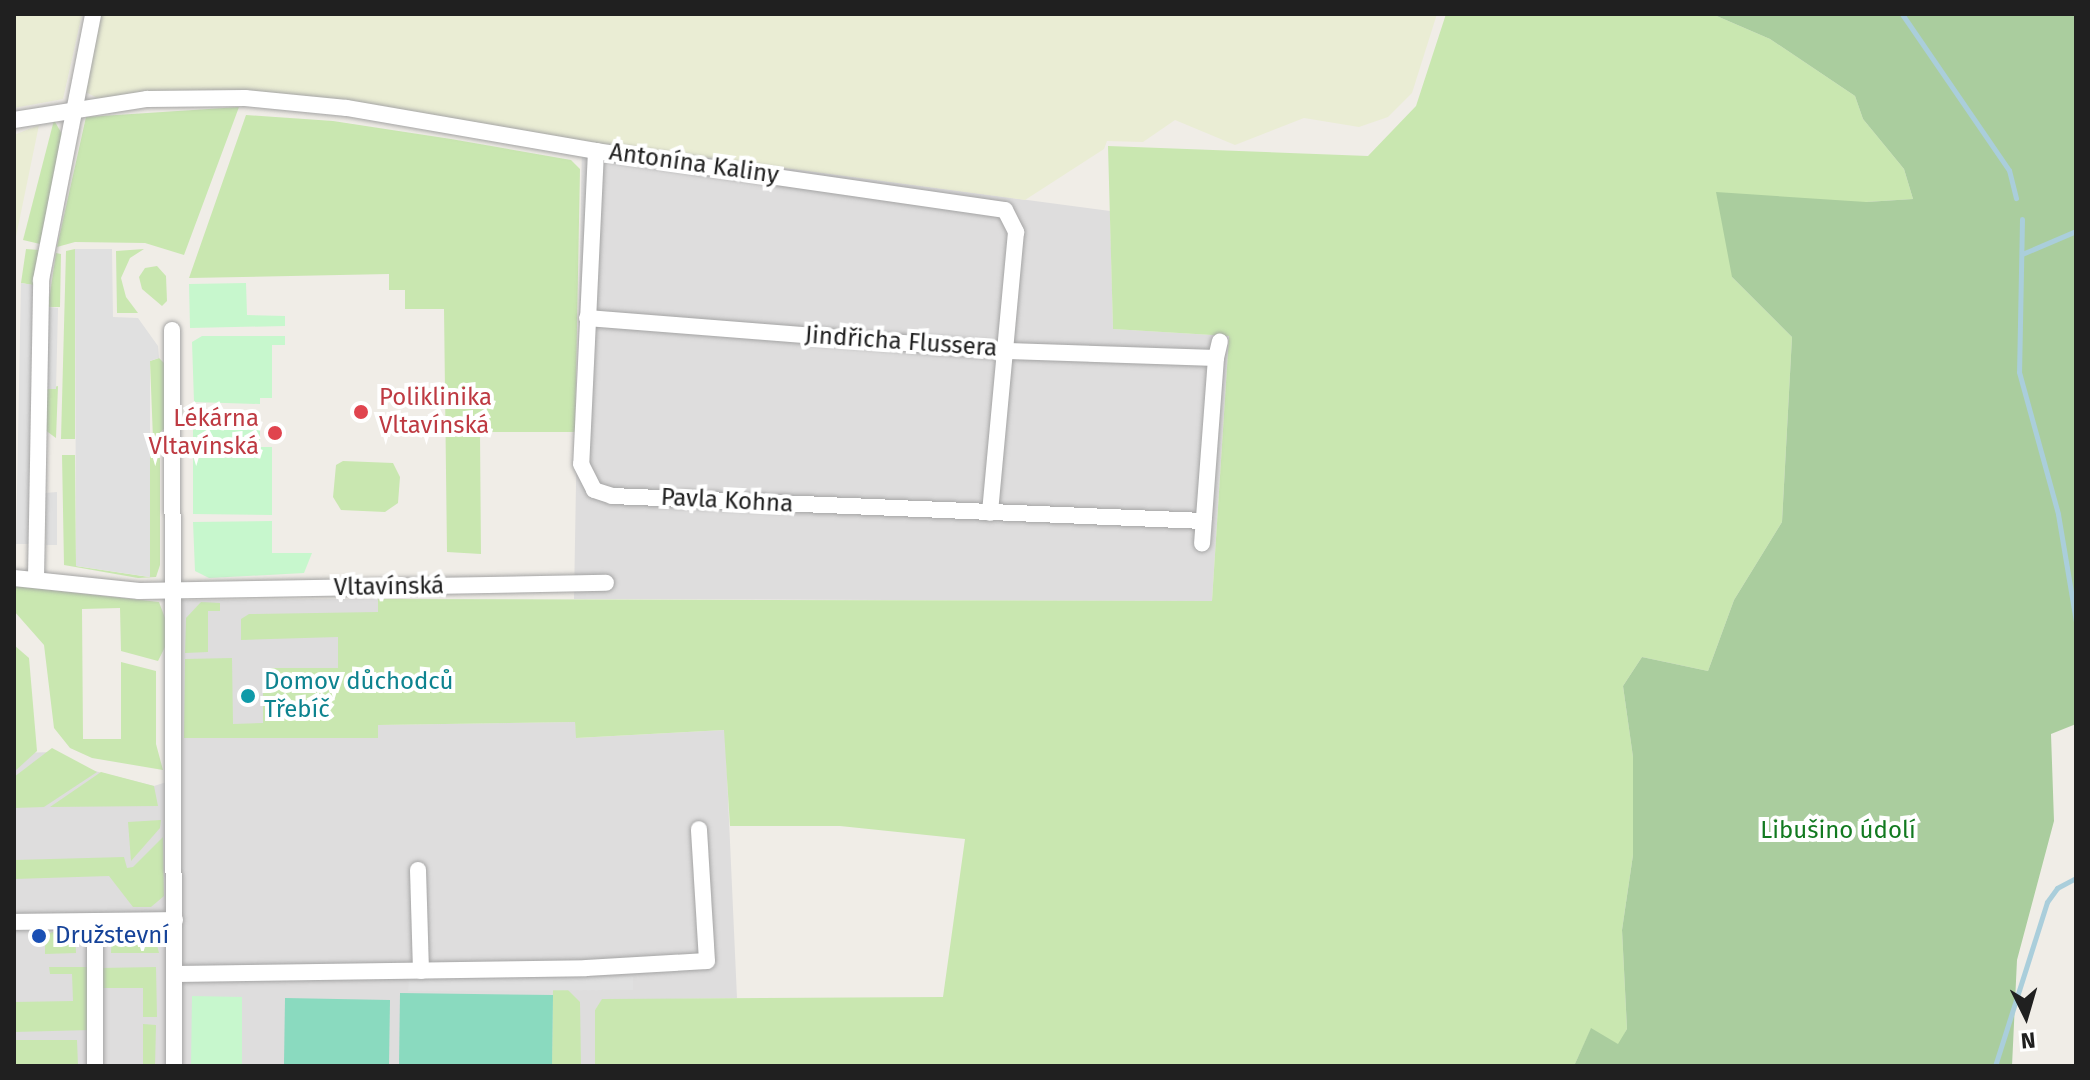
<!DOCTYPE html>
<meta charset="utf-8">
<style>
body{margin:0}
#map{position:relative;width:2090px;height:1080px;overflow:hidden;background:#f0ede7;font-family:"Fira Sans",sans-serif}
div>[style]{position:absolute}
.residential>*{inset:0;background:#dedddd}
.farmland>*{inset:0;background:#eaedd4}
.grass>*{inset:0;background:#c9e7b0}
.forest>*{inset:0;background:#aacd9e}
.park>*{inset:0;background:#c7f7cd}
.pitch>*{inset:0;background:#8adabf}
.parking>*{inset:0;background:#e0e0e0}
.stream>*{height:5px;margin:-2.5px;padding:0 2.5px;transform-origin:2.5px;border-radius:2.5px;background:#aacedb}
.roads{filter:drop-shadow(0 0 2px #a4a4a4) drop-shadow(0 0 2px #a4a4a4)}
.street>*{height:16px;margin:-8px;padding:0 8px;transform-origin:8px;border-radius:8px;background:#fff}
.dots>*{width:22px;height:22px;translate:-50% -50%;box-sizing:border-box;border:4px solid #fff;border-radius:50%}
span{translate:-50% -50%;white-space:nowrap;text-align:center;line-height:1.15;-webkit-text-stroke:8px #fff;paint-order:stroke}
.street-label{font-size:24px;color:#202020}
.health-label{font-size:24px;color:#be3a42}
.left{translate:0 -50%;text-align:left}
.right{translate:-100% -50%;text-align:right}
.culture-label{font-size:24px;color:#0d838f}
.park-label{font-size:24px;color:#127a20}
.transit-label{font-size:24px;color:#164399}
.frame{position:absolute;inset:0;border:16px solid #202020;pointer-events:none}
.north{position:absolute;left:1986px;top:976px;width:80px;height:80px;-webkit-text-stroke:6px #fff;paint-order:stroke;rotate:175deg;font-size:22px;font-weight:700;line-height:32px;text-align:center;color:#202020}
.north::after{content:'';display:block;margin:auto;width:28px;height:36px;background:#202020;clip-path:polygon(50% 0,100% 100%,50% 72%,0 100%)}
</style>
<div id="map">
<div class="residential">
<div style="clip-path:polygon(582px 141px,1110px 211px,1113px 329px,1229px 336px,1212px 601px,574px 599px)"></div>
<div style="clip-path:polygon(378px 599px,378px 725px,575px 722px,577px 738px,725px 730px,737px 998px,602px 1000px,595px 1010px,595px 1066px,14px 1066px,14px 753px,56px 752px,87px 769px,154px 786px,173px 780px,178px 600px)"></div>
</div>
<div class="farmland">
<div style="clip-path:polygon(14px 14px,82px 14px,63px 99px,14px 108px)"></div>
<div style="clip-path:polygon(95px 14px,1437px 14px,1412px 93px,1388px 117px,1359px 127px,1304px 118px,1235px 145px,1175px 120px,1143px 142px,1107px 141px,1104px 149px,1025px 200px,582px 141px,298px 96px,97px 98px,84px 91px)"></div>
<div style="clip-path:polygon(39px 125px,19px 222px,14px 246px,14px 135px)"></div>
</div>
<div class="grass">
<div style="clip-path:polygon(1446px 14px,1712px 14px,1770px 39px,1855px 96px,1863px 119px,1904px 169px,1913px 199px,1866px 202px,1732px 277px,1792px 337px,1782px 522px,1734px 600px,1708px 671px,1642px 657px,1623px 686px,1633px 757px,1633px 855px,1622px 930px,1627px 1029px,1619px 1045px,1591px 1029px,1574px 1066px,595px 1066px,595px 1010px,602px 999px,943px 997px,965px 839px,840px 826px,730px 826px,724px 730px,576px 738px,575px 722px,378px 725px,378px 738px,184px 738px,185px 659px,232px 658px,233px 724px,263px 723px,263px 668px,338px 668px,338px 637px,241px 640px,241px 619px,249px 614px,378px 612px,378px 599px,1212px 601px,1229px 336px,1113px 329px,1108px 146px,1368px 156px,1416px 106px)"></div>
<div style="clip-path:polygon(239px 107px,184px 255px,145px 243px,75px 242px,57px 247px,86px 117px)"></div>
<div style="clip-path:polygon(246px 115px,333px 121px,451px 139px,571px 160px,580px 169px,575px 432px,480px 432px,481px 554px,447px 552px,444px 309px,405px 309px,405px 290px,389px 290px,389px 274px,189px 278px)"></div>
<div style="clip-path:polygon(54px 120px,63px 136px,40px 244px,23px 240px)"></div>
<div style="clip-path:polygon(26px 249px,39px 250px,33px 285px,21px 283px)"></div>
<div style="clip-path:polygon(75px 249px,75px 439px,61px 439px,66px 251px)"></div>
<div style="clip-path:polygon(144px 249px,130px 258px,121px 278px,126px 297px,138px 313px,117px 313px,116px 251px)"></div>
<div style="clip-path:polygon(56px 253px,61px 254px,60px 307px,48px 307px)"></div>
<div style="clip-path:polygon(157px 266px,166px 276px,167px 301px,162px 306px,142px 289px,139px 277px,145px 268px)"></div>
<div style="clip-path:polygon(159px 358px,164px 363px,165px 428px,153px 439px,150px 361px)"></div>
<div style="clip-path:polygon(58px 386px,56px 438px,45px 430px,46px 389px)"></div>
<div style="clip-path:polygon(62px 455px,75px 455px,76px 566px,149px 577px,150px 456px,160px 458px,160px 565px,156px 577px,138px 578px,64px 565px)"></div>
<div style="clip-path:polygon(343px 461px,393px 463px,400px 477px,398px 503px,385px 512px,341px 510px,333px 497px,336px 465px)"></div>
<div style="clip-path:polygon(14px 586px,159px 602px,165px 618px,165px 647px,158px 661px,121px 651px,120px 608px,82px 609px,83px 739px,121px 739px,121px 662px,156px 671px,156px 744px,163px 770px,92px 758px,70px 748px,54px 728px,44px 645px,14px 611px)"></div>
<div style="clip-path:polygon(201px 602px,220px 603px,220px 611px,208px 611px,208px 652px,185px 653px,186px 618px)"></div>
<div style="clip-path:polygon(14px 645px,29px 658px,37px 751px,14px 772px)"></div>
<div style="clip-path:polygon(52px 748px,97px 772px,44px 807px,14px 808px,14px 777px)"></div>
<div style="clip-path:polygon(101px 772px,154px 786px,158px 806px,50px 807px)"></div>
<div style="clip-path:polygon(161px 820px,160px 828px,131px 861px,128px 822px)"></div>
<div style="clip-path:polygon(163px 837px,164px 896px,151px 907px,133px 907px,109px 876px,14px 879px,14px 860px,124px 857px,127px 868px,133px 867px)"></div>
<div style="clip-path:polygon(60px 929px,75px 930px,76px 953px,45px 954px,45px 935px)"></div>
<div style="clip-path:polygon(142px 931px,156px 941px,159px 953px,111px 953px,112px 932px)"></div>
<div style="clip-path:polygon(49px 967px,91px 967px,91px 1030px,14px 1032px,14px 1002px,73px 1001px,72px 974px,50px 974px)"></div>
<div style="clip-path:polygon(156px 967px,157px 1017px,143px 1017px,143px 988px,100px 988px,100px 968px)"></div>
<div style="clip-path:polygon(566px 988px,580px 1002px,581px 1066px,552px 1066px,553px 989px)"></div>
<div style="clip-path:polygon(143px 1024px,156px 1025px,155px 1066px,143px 1066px)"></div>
<div style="clip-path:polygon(14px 1040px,77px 1040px,78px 1066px,14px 1066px)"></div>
</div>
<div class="forest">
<div style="clip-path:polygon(1712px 14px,2076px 14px,2076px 724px,2051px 734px,2054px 821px,2017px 960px,2012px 1066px,1574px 1066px,1591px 1028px,1618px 1044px,1627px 1029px,1622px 930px,1633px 855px,1633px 757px,1623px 686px,1642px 657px,1708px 671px,1734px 600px,1782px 522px,1792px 337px,1732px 277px,1716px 192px,1866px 202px,1913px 199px,1904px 169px,1863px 119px,1855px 96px,1770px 39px)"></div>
</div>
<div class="park">
<div style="clip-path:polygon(246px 283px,247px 315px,285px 316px,285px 326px,190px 328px,189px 284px)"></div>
<div style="clip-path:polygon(202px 336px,285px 336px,285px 345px,272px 345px,272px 398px,260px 398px,260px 404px,194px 402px,192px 342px)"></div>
<div style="clip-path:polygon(260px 418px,260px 447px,272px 447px,272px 515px,193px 514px,193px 423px)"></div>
<div style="clip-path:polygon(272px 521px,272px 553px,312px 553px,304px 573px,209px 578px,195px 571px,193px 522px)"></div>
<div style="clip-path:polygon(192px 996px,242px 997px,242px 1066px,191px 1066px)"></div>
</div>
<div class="pitch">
<div style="clip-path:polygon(400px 993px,553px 995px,552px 1066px,399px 1066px)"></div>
<div style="clip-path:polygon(285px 998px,390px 1000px,389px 1065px,284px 1064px)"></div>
</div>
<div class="parking">
<div style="clip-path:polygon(75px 249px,112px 249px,113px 317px,138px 318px,158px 346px,159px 358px,150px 361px,150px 577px,76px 566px)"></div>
<div style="clip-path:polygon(21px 283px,33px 285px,28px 544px,16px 544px)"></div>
<div style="clip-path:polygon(48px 307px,58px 308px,56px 389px,46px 389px)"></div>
<div style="clip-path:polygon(57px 492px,57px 545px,46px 545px,45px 493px)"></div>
<div style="clip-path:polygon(633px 977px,633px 990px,408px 991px,409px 978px)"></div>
</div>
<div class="stream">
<div style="left:1902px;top:14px;width:189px;rotate:55.6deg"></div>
<div style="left:2009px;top:170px;width:29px;rotate:76deg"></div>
<div style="left:2022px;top:219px;width:153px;rotate:91.1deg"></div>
<div style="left:2019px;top:372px;width:147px;rotate:74.6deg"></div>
<div style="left:2058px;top:514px;width:109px;rotate:80.5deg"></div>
<div style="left:2022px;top:254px;width:59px;rotate:-23.1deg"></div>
<div style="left:1995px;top:1066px;width:172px;rotate:-72.4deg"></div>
<div style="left:2047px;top:902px;width:17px;rotate:-54deg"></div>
<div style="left:2057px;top:888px;width:21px;rotate:-28deg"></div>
</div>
<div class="roads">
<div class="street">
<div style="left:14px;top:120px;width:135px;rotate:-9deg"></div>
<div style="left:147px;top:99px;width:98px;rotate:-0.6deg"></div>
<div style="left:245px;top:98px;width:102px;rotate:5.6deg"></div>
<div style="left:347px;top:108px;width:253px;rotate:9.8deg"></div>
<div style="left:596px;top:151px;width:413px;rotate:8.2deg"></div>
<div style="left:1005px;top:210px;width:25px;rotate:63deg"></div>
<div style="left:1016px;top:232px;width:282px;rotate:95.3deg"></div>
<div style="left:596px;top:151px;width:313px;rotate:92.7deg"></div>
<div style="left:581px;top:464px;width:29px;rotate:63deg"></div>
<div style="left:594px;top:490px;width:19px;rotate:18deg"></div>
<div style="left:612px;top:496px;width:592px;rotate:2.42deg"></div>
<div style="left:587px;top:318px;width:422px;rotate:4.5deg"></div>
<div style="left:1008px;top:351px;width:208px;rotate:1.9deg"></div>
<div style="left:1216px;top:358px;width:186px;rotate:94.3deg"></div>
<div style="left:172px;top:330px;width:736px;rotate:89.84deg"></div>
<div style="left:1216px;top:358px;width:17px;rotate:-77deg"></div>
<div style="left:14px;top:578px;width:126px;rotate:5.9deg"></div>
<div style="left:139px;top:591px;width:467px;rotate:-1deg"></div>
<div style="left:36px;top:578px;width:298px;rotate:-89deg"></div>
<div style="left:41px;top:280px;width:271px;rotate:-78.9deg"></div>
<div style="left:418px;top:870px;width:101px;rotate:88.3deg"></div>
<div style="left:14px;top:922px;width:161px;rotate:-0.7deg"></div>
<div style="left:176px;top:974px;width:410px;rotate:-0.8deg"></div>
<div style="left:586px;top:968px;width:121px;rotate:-3.3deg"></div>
<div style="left:707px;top:961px;width:132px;rotate:-93.5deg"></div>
<div style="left:95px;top:1066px;width:145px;rotate:-90deg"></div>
</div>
</div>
<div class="dots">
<div style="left:361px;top:412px;background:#e0444e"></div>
<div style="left:275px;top:433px;background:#e0444e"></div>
<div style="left:248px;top:696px;background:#0f9aa8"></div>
<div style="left:39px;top:936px;background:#1a4fb4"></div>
</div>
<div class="street-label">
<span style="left:694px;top:164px;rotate:8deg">Antonína Kaliny</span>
<span style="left:901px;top:342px;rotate:4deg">Jindřicha Flussera</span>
<span style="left:727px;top:501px;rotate:3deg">Pavla Kohna</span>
<span style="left:389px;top:587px;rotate:-1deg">Vltavínská</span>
</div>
<div class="health-label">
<span class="left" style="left:379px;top:412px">Poliklinika<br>Vltavínská</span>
<span class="right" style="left:259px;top:433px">Lékárna<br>Vltavínská</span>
</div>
<div class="culture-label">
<span class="left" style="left:264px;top:696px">Domov důchodců<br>Třebíč</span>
</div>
<div class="park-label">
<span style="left:1838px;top:831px">Libušino údolí</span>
</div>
<div class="transit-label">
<span class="left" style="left:55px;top:936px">Družstevní</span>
</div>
<div class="frame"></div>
<div class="north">N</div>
</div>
